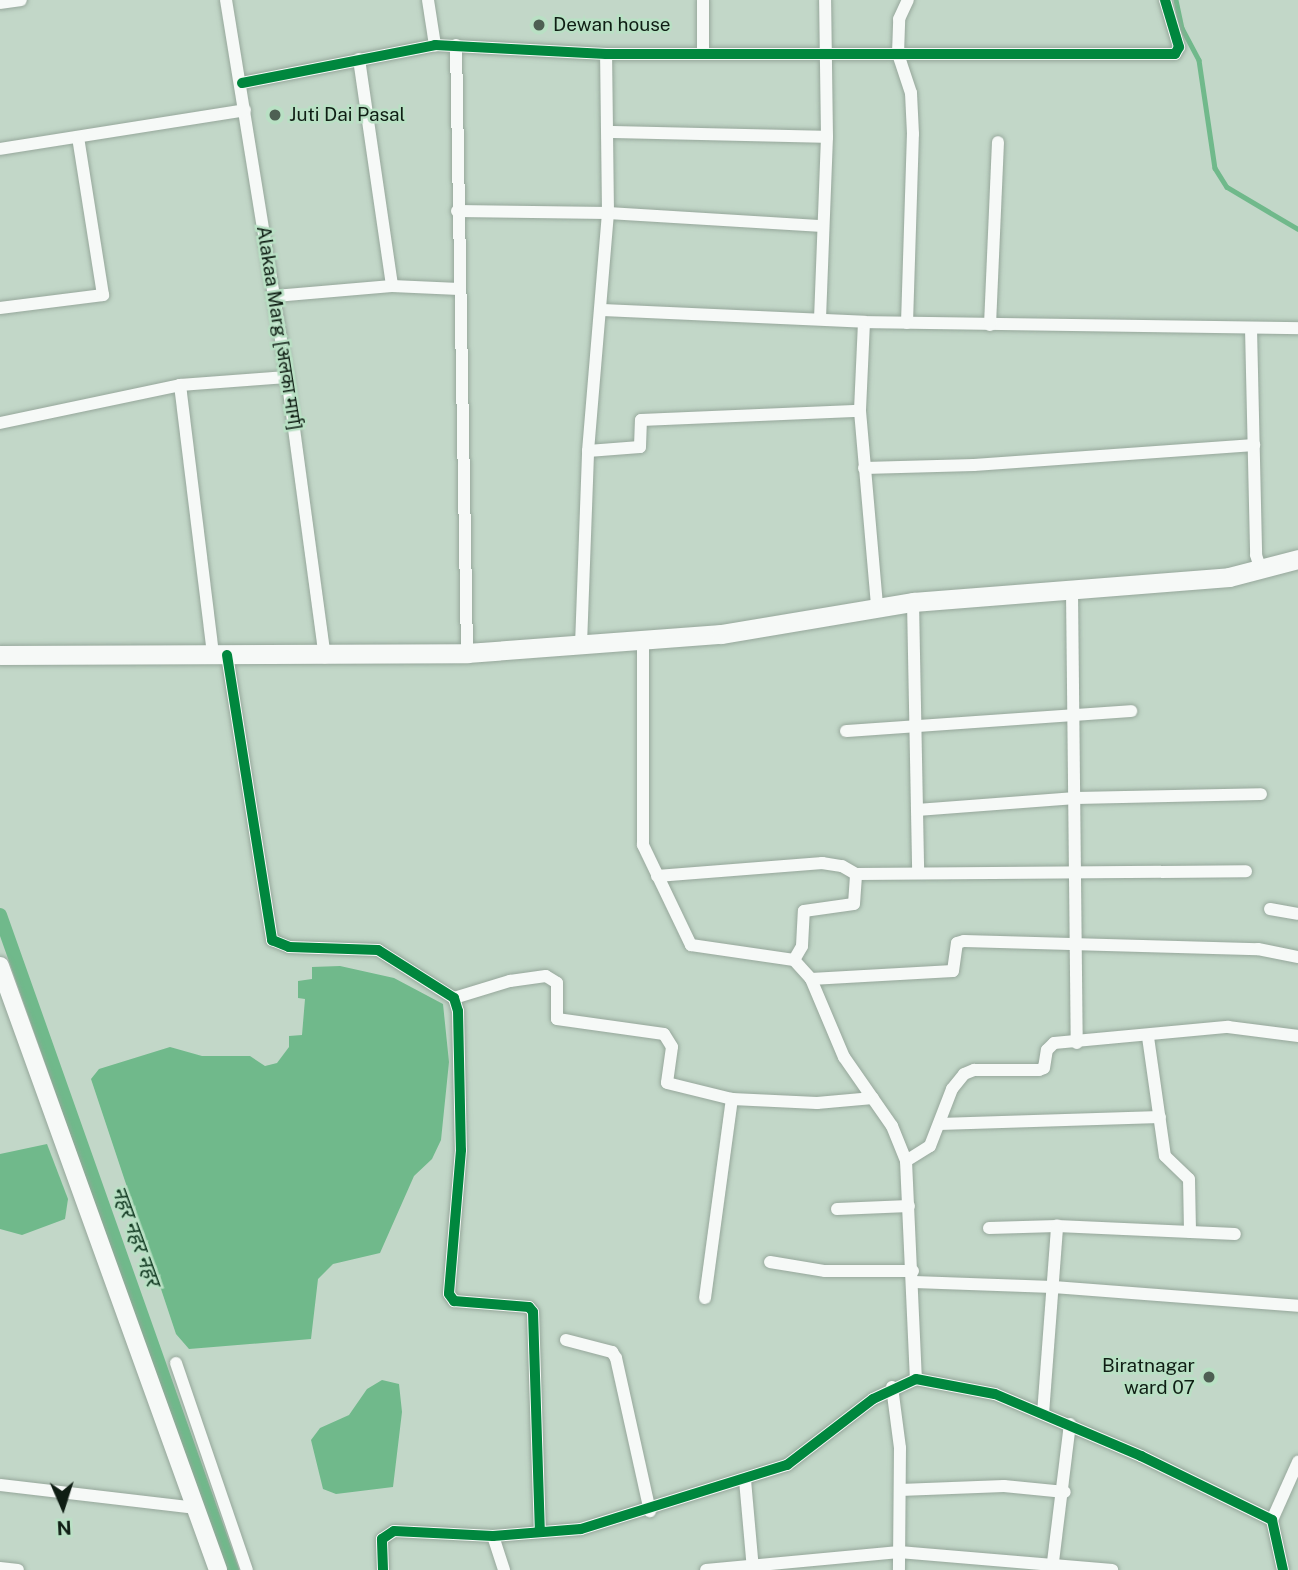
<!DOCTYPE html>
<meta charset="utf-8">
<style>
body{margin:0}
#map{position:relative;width:1298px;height:1570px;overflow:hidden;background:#c2d7c8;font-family:"Public Sans","Noto Sans Devanagari",sans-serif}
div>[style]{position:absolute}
.water>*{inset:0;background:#70b98b}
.stream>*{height:4.5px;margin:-2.25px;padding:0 2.25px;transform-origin:2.25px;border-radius:2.25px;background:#70b98b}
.canal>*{height:14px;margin:-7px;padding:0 7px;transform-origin:7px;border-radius:7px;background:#70b98b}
.roads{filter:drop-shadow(0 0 2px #96a79b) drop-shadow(0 0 2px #96a79b)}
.minor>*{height:12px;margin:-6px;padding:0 6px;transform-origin:6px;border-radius:6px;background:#f6f9f7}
.secondary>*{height:18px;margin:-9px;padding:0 9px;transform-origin:9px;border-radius:9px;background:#f6f9f7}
.primary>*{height:19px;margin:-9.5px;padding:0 9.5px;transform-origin:9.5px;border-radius:9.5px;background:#f6f9f7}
.cycleway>*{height:10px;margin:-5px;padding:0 5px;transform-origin:5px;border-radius:5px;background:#00873e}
.dots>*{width:19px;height:19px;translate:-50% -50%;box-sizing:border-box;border:4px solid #b9e0c4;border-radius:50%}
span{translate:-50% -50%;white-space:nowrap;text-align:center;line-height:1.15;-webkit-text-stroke:5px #b9e0c4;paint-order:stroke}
.poi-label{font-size:19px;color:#0f1e14}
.left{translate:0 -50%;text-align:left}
.right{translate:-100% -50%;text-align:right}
.street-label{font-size:19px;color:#0f1e14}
.water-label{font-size:21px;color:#133b23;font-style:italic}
.north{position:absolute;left:28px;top:1472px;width:70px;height:70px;-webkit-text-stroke:5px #b9e0c4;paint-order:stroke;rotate:177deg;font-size:19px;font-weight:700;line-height:28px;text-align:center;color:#0f1e14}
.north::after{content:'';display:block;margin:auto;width:24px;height:32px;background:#0f1e14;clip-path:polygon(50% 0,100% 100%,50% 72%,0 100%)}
</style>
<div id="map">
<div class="water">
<div style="clip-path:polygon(340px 966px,394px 978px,443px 1004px,449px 1062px,441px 1140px,432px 1159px,414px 1176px,380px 1253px,333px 1264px,318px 1279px,311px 1339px,189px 1349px,176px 1334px,91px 1079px,99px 1069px,170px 1047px,202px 1056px,250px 1056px,265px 1066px,277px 1063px,289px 1047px,289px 1036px,302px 1035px,305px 999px,298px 998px,298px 981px,312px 979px,312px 967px)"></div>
<div style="clip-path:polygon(47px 1144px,68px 1199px,65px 1219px,22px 1235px,0 1229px,0 1154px)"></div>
<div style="clip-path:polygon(382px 1380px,399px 1384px,402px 1412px,393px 1487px,336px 1494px,323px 1489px,311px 1440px,320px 1428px,349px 1415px,367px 1389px)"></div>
</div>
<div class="stream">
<div style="left:1176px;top:0;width:29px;rotate:78deg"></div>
<div style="left:1182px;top:28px;width:36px;rotate:62deg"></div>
<div style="left:1199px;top:60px;width:109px;rotate:81.6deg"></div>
<div style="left:1215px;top:168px;width:22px;rotate:58deg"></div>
<div style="left:1227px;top:187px;width:82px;rotate:30.6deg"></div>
</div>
<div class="canal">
<div style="left:0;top:915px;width:695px;rotate:70.5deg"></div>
</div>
<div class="roads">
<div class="minor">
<div style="left:226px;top:0;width:382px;rotate:80.8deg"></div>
<div style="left:287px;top:377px;width:283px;rotate:82.3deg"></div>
<div style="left:428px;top:0;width:46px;rotate:81.2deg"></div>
<div style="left:703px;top:0;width:54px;rotate:90deg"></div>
<div style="left:0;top:3px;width:21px;rotate:-8deg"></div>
<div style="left:456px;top:45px;width:608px;rotate:88.96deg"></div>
<div style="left:359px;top:59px;width:229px;rotate:81.7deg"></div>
<div style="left:242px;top:83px;width:197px;rotate:-11.1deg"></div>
<div style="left:435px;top:45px;width:171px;rotate:3deg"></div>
<div style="left:606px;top:54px;width:569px"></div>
<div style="left:1175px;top:54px;width:8px;rotate:-60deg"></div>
<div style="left:1179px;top:47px;width:49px;rotate:-106.6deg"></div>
<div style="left:608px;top:132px;width:219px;rotate:1.3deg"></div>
<div style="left:0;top:149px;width:248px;rotate:-9deg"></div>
<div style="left:457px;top:211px;width:151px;rotate:0.8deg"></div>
<div style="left:608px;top:213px;width:215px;rotate:3.5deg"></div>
<div style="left:275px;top:296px;width:117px;rotate:-4.9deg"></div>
<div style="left:392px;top:286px;width:67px;rotate:2.6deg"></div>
<div style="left:0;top:308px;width:104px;rotate:-7.2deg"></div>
<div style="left:103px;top:295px;width:159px;rotate:-99deg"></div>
<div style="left:603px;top:310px;width:261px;rotate:2.6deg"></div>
<div style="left:864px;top:322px;width:89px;rotate:92.6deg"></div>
<div style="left:860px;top:411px;width:196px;rotate:85deg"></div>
<div style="left:820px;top:319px;width:182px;rotate:-87.8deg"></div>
<div style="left:827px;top:137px;width:137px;rotate:-90.8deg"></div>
<div style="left:864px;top:322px;width:434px;rotate:0.8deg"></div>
<div style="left:907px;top:323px;width:189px;rotate:-88.2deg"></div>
<div style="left:913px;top:134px;width:41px;rotate:-92.8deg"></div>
<div style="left:911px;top:93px;width:41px;rotate:-108.4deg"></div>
<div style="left:898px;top:54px;width:35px;rotate:-88deg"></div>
<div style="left:899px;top:19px;width:21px;rotate:-65deg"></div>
<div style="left:990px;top:325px;width:183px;rotate:-87.5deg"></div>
<div style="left:1251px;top:328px;width:227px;rotate:88.7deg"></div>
<div style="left:1256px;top:555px;width:16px;rotate:72deg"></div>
<div style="left:180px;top:385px;width:271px;rotate:83deg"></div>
<div style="left:0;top:423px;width:184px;rotate:-11.9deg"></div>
<div style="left:180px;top:385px;width:107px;rotate:-4.3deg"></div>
<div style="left:588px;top:451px;width:52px;rotate:-4.4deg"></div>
<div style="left:640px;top:447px;width:27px;rotate:-88deg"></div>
<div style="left:641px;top:420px;width:219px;rotate:-2.4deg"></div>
<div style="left:864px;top:468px;width:110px;rotate:-1.6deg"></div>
<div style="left:974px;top:465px;width:281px;rotate:-4.1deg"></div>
<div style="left:1072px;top:591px;width:452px;rotate:89.4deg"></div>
<div style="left:913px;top:602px;width:271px;rotate:88.9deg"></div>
<div style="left:643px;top:640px;width:205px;rotate:90deg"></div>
<div style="left:643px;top:845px;width:111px;rotate:64.4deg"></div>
<div style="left:691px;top:945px;width:104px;rotate:8.3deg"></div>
<div style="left:794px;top:960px;width:25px;rotate:48deg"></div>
<div style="left:811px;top:979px;width:85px;rotate:67.1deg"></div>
<div style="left:844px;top:1057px;width:84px;rotate:55.2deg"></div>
<div style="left:892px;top:1126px;width:38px;rotate:68deg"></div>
<div style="left:906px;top:1161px;width:218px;rotate:87.4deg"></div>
<div style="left:581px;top:645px;width:194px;rotate:-87.9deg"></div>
<div style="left:588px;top:451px;width:239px;rotate:-85.2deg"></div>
<div style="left:608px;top:213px;width:159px;rotate:-90.7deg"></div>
<div style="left:227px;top:655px;width:289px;rotate:81deg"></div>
<div style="left:272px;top:940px;width:18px;rotate:22deg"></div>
<div style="left:289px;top:947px;width:89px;rotate:1.9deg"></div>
<div style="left:378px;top:950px;width:90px;rotate:32.3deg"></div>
<div style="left:454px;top:998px;width:14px;rotate:73deg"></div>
<div style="left:458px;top:1011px;width:139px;rotate:88.8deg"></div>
<div style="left:461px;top:1150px;width:144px;rotate:94.8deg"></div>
<div style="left:449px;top:1294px;width:9px;rotate:54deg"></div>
<div style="left:454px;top:1301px;width:75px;rotate:4.6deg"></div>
<div style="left:529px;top:1307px;width:6px;rotate:51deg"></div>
<div style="left:533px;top:1312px;width:219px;rotate:88.2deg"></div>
<div style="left:846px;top:731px;width:286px;rotate:-4deg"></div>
<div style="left:917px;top:810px;width:159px;rotate:-4.3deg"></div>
<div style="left:1076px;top:798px;width:185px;rotate:-1.2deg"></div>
<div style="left:657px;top:876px;width:166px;rotate:-4.5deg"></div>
<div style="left:822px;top:863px;width:20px;rotate:9deg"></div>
<div style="left:842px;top:866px;width:16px;rotate:30deg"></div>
<div style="left:856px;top:874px;width:390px;rotate:-0.4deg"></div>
<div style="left:1270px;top:909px;width:28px;rotate:10deg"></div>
<div style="left:794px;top:960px;width:16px;rotate:-60deg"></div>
<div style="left:802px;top:946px;width:35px;rotate:-87deg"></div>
<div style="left:804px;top:911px;width:50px;rotate:-8deg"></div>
<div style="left:854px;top:904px;width:30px;rotate:-86deg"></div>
<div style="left:811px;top:979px;width:142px;rotate:-3.2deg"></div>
<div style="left:953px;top:971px;width:28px;rotate:-82deg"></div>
<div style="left:957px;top:943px;width:7px;rotate:-16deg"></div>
<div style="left:964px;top:941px;width:294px;rotate:1.6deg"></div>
<div style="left:1258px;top:949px;width:41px;rotate:11.3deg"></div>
<div style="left:454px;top:998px;width:59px;rotate:-16.9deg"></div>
<div style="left:510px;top:981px;width:36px;rotate:-8deg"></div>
<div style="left:546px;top:976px;width:13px;rotate:32deg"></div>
<div style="left:557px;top:983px;width:36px;rotate:90deg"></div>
<div style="left:557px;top:1019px;width:108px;rotate:8deg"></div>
<div style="left:664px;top:1034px;width:15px;rotate:58deg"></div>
<div style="left:672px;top:1047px;width:36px;rotate:98deg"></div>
<div style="left:667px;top:1083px;width:67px;rotate:13.8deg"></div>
<div style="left:1148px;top:1037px;width:120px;rotate:81.9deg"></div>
<div style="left:1165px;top:1156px;width:33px;rotate:44deg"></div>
<div style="left:1189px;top:1179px;width:53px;rotate:88.9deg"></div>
<div style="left:939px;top:1124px;width:221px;rotate:-1.8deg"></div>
<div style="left:906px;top:1161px;width:28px;rotate:-32deg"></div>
<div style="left:930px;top:1146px;width:61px;rotate:-68.9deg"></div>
<div style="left:952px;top:1089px;width:19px;rotate:-51deg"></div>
<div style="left:964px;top:1074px;width:11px;rotate:-22deg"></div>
<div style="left:974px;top:1070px;width:65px"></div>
<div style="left:1039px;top:1070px;width:5px;rotate:-22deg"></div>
<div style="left:1044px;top:1068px;width:18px;rotate:-81deg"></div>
<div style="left:1047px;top:1050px;width:10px;rotate:-45deg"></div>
<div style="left:1054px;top:1043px;width:175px;rotate:-5.3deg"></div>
<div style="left:1228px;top:1027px;width:71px;rotate:7.3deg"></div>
<div style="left:837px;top:1209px;width:72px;rotate:-2.4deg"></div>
<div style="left:989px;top:1228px;width:68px;rotate:-1.7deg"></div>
<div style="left:1057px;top:1226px;width:178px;rotate:2.6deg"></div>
<div style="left:770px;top:1262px;width:56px;rotate:9.3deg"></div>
<div style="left:825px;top:1271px;width:88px"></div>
<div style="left:914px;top:1282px;width:139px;rotate:2.1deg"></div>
<div style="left:1053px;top:1287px;width:246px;rotate:4.4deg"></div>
<div style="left:705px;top:1298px;width:201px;rotate:-82.3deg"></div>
<div style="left:732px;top:1099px;width:85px;rotate:2.7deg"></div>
<div style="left:817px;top:1103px;width:56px;rotate:-5.1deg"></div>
<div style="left:566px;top:1340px;width:48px;rotate:14.6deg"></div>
<div style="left:612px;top:1352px;width:7px;rotate:56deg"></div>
<div style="left:616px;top:1358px;width:157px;rotate:77.5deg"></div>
<div style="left:176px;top:1363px;width:219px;rotate:71.1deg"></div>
<div style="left:892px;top:1387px;width:62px;rotate:82.5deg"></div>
<div style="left:900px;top:1448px;width:122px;rotate:90.5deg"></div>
<div style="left:1043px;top:1414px;width:189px;rotate:-85.7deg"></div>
<div style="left:745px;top:1480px;width:90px;rotate:84.9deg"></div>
<div style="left:0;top:1485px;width:196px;rotate:6.7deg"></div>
<div style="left:900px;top:1490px;width:104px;rotate:-2.2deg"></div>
<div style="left:1004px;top:1486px;width:61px;rotate:5.6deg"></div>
<div style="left:1272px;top:1520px;width:64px;rotate:-65.9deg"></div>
<div style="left:493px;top:1536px;width:36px;rotate:72deg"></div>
<div style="left:0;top:1568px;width:18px;rotate:6deg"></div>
<div style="left:383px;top:1570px;width:31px;rotate:-92deg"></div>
<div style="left:382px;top:1539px;width:14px;rotate:-34deg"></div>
<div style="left:394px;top:1531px;width:99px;rotate:2.9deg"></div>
<div style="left:493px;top:1536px;width:88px;rotate:-4.5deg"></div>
<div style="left:581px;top:1529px;width:216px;rotate:-17.3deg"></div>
<div style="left:787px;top:1465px;width:108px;rotate:-37.5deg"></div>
<div style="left:873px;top:1399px;width:47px;rotate:-24.9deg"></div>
<div style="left:916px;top:1379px;width:80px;rotate:10.8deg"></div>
<div style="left:995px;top:1394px;width:159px;rotate:23deg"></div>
<div style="left:1141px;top:1456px;width:146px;rotate:26deg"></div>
<div style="left:1272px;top:1520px;width:51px;rotate:77.6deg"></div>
<div style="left:706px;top:1570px;width:194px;rotate:-5.3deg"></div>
<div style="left:899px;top:1552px;width:214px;rotate:4.8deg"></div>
<div style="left:1052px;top:1570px;width:147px;rotate:-83deg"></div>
</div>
<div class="secondary">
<div style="left:0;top:966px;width:642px;rotate:70.15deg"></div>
</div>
<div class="primary">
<div style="left:0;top:655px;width:467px;rotate:-0.2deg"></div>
<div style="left:467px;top:653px;width:255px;rotate:-4.3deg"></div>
<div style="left:721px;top:634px;width:195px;rotate:-9.5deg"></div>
<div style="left:913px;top:602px;width:317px;rotate:-4.5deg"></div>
<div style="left:1229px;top:577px;width:71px;rotate:-14.6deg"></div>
</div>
</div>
<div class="cycleway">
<div style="left:242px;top:83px;width:197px;rotate:-11.1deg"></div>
<div style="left:435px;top:45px;width:171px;rotate:3deg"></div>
<div style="left:606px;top:54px;width:569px"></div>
<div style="left:1175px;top:54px;width:8px;rotate:-60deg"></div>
<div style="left:1179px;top:47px;width:49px;rotate:-106.6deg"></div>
<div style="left:227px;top:655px;width:289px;rotate:81deg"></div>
<div style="left:272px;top:940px;width:18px;rotate:22deg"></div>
<div style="left:289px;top:947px;width:89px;rotate:1.9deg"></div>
<div style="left:378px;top:950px;width:90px;rotate:32.3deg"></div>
<div style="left:454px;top:998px;width:14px;rotate:73deg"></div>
<div style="left:458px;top:1011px;width:139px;rotate:88.8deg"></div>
<div style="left:461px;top:1150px;width:144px;rotate:94.8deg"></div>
<div style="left:449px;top:1294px;width:9px;rotate:54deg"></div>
<div style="left:454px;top:1301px;width:75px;rotate:4.6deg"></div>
<div style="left:529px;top:1307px;width:6px;rotate:51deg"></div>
<div style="left:533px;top:1312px;width:219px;rotate:88.2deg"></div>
<div style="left:383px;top:1570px;width:31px;rotate:-92deg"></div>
<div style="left:382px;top:1539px;width:14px;rotate:-34deg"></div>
<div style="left:394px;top:1531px;width:99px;rotate:2.9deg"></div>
<div style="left:493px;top:1536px;width:88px;rotate:-4.5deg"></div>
<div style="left:581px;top:1529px;width:216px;rotate:-17.3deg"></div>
<div style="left:787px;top:1465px;width:108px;rotate:-37.5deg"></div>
<div style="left:873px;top:1399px;width:47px;rotate:-24.9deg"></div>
<div style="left:916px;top:1379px;width:80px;rotate:10.8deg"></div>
<div style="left:995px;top:1394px;width:159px;rotate:23deg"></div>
<div style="left:1141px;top:1456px;width:146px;rotate:26deg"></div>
<div style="left:1272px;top:1520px;width:51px;rotate:77.6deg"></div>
</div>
<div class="dots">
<div style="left:539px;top:25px;background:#4e5f53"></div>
<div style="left:275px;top:115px;background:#4e5f53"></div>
<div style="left:1209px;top:1377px;background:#4e5f53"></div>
</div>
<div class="poi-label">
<span class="left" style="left:553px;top:25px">Dewan house</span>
<span class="left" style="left:289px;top:115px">Juti Dai Pasal</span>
<span class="right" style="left:1195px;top:1377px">Biratnagar<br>ward 07</span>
</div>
<div class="street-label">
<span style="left:279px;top:328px;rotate:81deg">Alakaa Marg [अलका मार्ग]</span>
</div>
<div class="water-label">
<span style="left:136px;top:1236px;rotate:70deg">नहर नहर नहर</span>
</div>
<div class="north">N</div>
</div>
